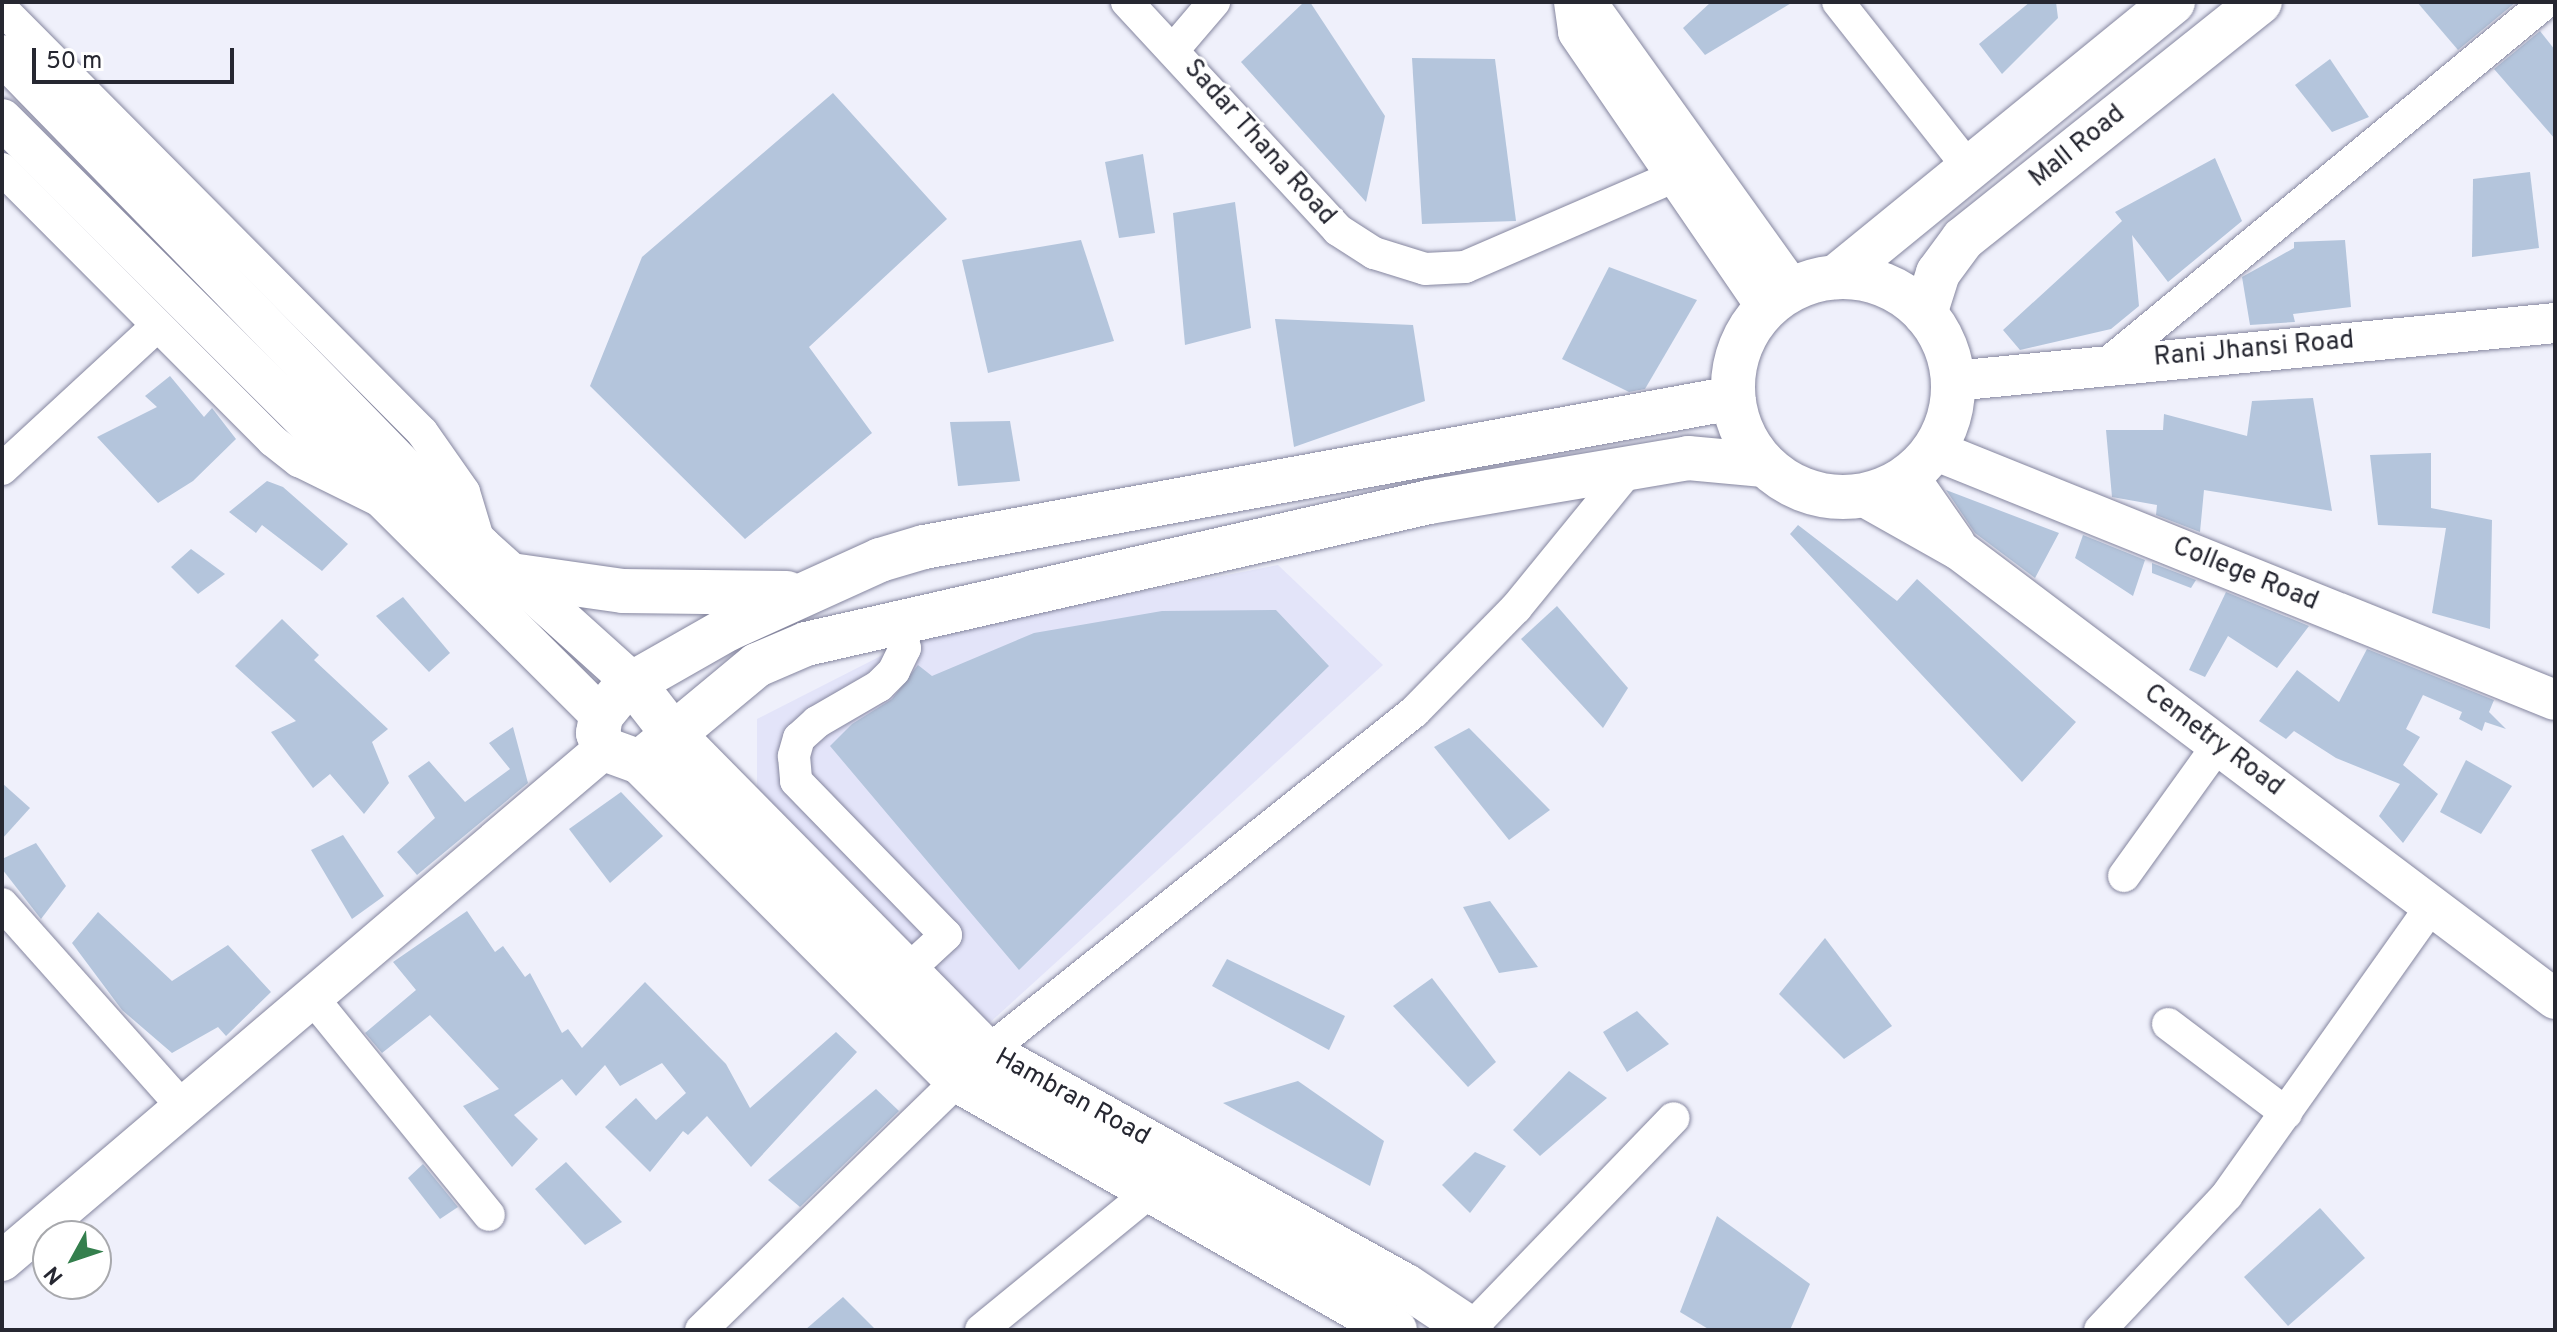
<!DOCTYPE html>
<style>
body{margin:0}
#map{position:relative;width:2557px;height:1332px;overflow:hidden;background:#eff0fb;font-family:Overpass,sans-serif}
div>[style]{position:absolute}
.built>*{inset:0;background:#e3e4f9}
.building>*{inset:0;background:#b4c5dc}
.roads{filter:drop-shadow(0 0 2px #85869f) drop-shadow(0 0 2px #85869f)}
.minor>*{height:32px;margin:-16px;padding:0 16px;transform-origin:16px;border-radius:16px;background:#fff}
.tertiary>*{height:40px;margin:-20px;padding:0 20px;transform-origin:20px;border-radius:20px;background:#fff}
.secondary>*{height:44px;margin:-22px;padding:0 22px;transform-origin:22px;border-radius:22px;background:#fff}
.secondary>.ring{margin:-22px;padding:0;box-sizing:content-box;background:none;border:44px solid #fff;border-radius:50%}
span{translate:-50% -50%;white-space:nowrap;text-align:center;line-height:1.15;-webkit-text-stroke:6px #fff;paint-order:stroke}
.street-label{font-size:26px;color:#262731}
.frame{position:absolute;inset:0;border:4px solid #262731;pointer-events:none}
.north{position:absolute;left:32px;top:1220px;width:80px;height:80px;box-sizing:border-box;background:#fff;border:2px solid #a8a9ad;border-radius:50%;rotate:230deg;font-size:22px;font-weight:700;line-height:32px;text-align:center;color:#262731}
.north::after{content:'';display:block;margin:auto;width:28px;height:36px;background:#347f4d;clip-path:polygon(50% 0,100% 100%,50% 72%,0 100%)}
.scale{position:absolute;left:32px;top:48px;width:202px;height:36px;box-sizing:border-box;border:4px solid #262731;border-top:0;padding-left:10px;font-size:24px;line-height:28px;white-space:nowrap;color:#262731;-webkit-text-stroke:6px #fff;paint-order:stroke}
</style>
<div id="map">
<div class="built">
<div style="clip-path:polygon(1278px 565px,1383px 665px,986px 1026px,757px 801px,757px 719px,926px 633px)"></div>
</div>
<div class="building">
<div style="clip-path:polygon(1304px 2px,1310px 2px,1385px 116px,1366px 202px,1241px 62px)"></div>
<div style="clip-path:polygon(1711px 2px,1793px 2px,1705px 55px,1683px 28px)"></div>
<div style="clip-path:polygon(2030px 2px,2056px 2px,2058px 18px,2002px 74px,1979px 44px)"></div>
<div style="clip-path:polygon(2417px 2px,2516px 2px,2458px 50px)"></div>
<div style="clip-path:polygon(2540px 31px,2555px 50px,2555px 139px,2494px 69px)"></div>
<div style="clip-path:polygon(1412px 58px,1495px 59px,1516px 221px,1422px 224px)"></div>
<div style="clip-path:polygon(2330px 59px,2369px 117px,2332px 132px,2295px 85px)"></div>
<div style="clip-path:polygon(833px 93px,947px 219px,809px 347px,872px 433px,745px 539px,590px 386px,642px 257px)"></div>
<div style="clip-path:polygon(1143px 154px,1155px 233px,1119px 238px,1105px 162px)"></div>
<div style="clip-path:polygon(2215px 158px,2242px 221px,2168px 282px,2132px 235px,2139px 306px,2111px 329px,2020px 350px,2003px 330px,2122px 221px,2115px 212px)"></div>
<div style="clip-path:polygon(2530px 172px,2539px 248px,2472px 257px,2473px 179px)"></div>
<div style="clip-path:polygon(1235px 202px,1251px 328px,1185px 345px,1173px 213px)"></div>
<div style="clip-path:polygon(1081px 240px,1114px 341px,988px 373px,962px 260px)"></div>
<div style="clip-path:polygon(2345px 240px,2351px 307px,2293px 314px,2295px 322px,2250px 325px,2242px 277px,2294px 248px,2294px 242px)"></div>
<div style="clip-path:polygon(1609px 267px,1697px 300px,1645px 389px,1629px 392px,1562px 359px)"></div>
<div style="clip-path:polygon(1275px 319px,1413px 325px,1425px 401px,1294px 447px)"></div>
<div style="clip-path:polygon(170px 376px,204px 417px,212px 408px,236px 439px,193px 481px,158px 503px,97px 437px,157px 407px,145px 396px)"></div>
<div style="clip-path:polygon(2313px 398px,2332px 511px,2204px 490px,2200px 532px,2156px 515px,2157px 505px,2112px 497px,2106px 430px,2163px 430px,2164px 414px,2247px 436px,2252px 401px)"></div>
<div style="clip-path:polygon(1010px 421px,1020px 481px,958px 486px,950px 422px)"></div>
<div style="clip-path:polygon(2431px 453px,2431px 508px,2492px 520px,2490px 629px,2432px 613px,2446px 528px,2378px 525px,2370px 455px)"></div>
<div style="clip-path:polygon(267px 481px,283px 487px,348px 544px,322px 571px,262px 525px,256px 533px,229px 512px)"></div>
<div style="clip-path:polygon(1946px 490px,2059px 533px,2035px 578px,1975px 533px)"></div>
<div style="clip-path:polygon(1798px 525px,1897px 601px,1917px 579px,2076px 722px,2022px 782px,1790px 534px)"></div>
<div style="clip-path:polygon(2083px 535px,2145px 560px,2133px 596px,2075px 558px)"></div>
<div style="clip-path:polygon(191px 549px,225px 574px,198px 594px,171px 567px)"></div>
<div style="clip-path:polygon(2152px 563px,2196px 580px,2191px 588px,2152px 573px)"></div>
<div style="clip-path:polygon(2226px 592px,2309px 626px,2277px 668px,2228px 636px,2205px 677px,2189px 670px)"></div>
<div style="clip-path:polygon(403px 597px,450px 653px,429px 672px,376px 616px)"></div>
<div style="clip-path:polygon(1557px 606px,1628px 688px,1603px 728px,1521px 639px)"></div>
<div style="clip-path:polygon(1276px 610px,1329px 666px,1019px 970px,830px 746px,852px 724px,892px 699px,918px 665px,932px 676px,1034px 633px,1162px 611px)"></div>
<div style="clip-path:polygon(282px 619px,319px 655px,314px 660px,388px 729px,372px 742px,389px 783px,364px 814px,330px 774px,313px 788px,271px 732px,296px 721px,235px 666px)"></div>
<div style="clip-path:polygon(2367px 649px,2494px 700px,2489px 712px,2506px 729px,2485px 722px,2482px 731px,2459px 719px,2462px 712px,2423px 695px,2406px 729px,2420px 737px,2403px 765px,2438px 794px,2403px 843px,2379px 816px,2400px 784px,2336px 758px,2294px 731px,2286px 739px,2259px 721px,2297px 670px,2339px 702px)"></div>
<div style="clip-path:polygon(513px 727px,528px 783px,417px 875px,397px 852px,435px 818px,408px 776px,429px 761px,465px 802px,510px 769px,489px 743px)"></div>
<div style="clip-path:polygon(1469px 728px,1550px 810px,1509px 840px,1434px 747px)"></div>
<div style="clip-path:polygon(2466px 760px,2512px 786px,2481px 834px,2440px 812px)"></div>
<div style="clip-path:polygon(2px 783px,30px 808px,2px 839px)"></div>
<div style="clip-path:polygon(621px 792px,663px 836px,610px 883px,569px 829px)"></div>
<div style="clip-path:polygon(343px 835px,384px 896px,352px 919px,311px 850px)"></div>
<div style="clip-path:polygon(36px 843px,66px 886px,41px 919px,2px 869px,2px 859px)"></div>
<div style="clip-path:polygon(1490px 901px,1538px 967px,1499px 973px,1463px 907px)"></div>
<div style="clip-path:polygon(467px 911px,495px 952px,503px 946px,525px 977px,530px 973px,562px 1033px,568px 1029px,582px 1048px,645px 982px,726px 1064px,750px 1108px,836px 1032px,857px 1052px,751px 1167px,707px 1116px,688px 1135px,683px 1131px,650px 1172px,605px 1127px,636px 1098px,656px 1120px,686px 1093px,662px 1063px,620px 1086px,605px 1065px,576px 1096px,562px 1079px,514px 1115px,538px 1139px,512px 1167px,463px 1106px,499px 1089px,430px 1015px,382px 1053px,365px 1033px,416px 990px,393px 962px)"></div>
<div style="clip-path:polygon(98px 912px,172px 981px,228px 945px,271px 992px,226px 1036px,218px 1027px,172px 1053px,122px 1010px,72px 943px)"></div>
<div style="clip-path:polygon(1825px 938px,1892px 1026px,1844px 1059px,1779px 994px)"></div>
<div style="clip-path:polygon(1227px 959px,1345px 1016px,1329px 1050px,1212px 986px)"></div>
<div style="clip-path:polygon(1432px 978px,1496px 1062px,1468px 1087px,1393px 1006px)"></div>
<div style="clip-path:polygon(1637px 1011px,1669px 1044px,1627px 1072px,1603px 1032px)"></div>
<div style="clip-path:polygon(1569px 1071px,1607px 1098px,1540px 1156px,1513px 1130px)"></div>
<div style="clip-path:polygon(1298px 1081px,1384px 1141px,1370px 1186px,1223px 1103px)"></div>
<div style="clip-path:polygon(876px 1089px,899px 1111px,800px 1207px,768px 1180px)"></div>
<div style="clip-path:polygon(1475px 1152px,1506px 1166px,1470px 1213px,1442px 1185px)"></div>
<div style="clip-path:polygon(566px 1162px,622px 1222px,585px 1245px,535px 1189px)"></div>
<div style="clip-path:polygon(423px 1164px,458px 1207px,440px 1219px,408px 1178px)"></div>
<div style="clip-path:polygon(2320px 1208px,2365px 1258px,2288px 1326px,2244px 1277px)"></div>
<div style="clip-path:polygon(1717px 1216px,1810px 1284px,1790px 1330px,1710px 1330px,1680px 1312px)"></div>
<div style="clip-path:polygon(843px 1297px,876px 1330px,805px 1330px)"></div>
</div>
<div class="roads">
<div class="minor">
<div style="left:1127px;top:2px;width:311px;rotate:47.2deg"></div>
<div style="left:1338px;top:230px;width:43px;rotate:32.6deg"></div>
<div style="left:1374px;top:253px;width:53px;rotate:17.4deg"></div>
<div style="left:1425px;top:269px;width:40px;rotate:-2.9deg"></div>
<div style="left:1465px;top:267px;width:227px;rotate:-23.4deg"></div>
<div style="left:1838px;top:2px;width:213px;rotate:51.7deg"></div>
<div style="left:2px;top:9px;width:596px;rotate:45.2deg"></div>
<div style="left:422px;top:432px;width:73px;rotate:55deg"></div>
<div style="left:464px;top:492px;width:55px;rotate:73.2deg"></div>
<div style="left:1174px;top:49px;width:62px;rotate:-49.6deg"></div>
<div style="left:2px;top:169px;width:384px;rotate:45.1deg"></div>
<div style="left:273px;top:441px;width:33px;rotate:38deg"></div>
<div style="left:299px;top:461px;width:88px;rotate:26.3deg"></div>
<div style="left:2108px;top:363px;width:568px;rotate:-39.5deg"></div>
<div style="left:2px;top:469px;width:211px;rotate:-42.7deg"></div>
<div style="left:899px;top:623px;width:26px;rotate:77deg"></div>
<div style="left:905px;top:648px;width:25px;rotate:116deg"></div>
<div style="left:894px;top:671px;width:21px;rotate:135deg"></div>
<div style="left:879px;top:686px;width:72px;rotate:149.9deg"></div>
<div style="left:817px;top:722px;width:24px;rotate:138deg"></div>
<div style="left:799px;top:738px;width:19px;rotate:106deg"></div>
<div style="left:794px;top:756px;width:25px;rotate:85deg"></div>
<div style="left:796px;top:781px;width:215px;rotate:45.8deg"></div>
<div style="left:946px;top:935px;width:53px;rotate:137.3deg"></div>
<div style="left:2124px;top:876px;width:161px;rotate:-54.3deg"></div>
<div style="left:2px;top:904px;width:271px;rotate:48.3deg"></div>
<div style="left:311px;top:996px;width:282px;rotate:50.9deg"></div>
<div style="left:2168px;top:1024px;width:148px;rotate:37deg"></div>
<div style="left:1470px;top:1329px;width:293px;rotate:-46deg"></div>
<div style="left:701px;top:1330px;width:399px;rotate:-44.2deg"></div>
<div style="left:987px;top:1052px;width:546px;rotate:-38.53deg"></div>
<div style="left:1414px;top:712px;width:146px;rotate:-45.6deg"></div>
<div style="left:1516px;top:608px;width:181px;rotate:-50.8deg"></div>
<div style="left:981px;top:1330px;width:220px;rotate:-39.3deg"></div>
<div style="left:2100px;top:1330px;width:185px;rotate:-46.7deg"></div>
<div style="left:2227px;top:1195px;width:354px;rotate:-54.7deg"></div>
</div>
<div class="tertiary">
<div style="left:1574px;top:2px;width:30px;rotate:82deg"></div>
<div style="left:1578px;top:32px;width:335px;rotate:55.6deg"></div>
<div style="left:1586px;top:2px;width:354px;rotate:54.4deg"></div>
<div style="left:2px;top:55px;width:686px;rotate:45.71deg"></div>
<div style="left:481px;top:546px;width:206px;rotate:42deg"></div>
<div style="left:2px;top:119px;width:846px;rotate:44.9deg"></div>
<div style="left:1953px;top:381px;width:605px;rotate:-5.5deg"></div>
<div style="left:1934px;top:450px;width:669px;rotate:21.93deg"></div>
<div style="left:1909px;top:477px;width:80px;rotate:55.1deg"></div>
<div style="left:1863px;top:496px;width:110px;rotate:29.4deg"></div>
<div style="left:1959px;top:550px;width:746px;rotate:36.99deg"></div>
<div style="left:2px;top:1261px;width:790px;rotate:-40.38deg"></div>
</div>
<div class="secondary">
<div style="left:1836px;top:277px;width:435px;rotate:-39.2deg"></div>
<div class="ring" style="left:1733px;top:277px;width:176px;height:176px"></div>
<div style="left:1925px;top:314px;width:43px;rotate:-72.4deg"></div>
<div style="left:1938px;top:273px;width:42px;rotate:-53.7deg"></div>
<div style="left:1963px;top:239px;width:380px;rotate:-38.6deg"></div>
<div style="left:511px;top:575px;width:113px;rotate:8.1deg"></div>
<div style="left:623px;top:591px;width:164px;rotate:0.7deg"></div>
<div style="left:634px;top:684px;width:63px;rotate:52deg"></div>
<div style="left:673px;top:734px;width:447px;rotate:45.4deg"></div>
<div style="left:987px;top:1052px;width:480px;rotate:29.2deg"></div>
<div style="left:1406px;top:1286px;width:79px;rotate:33.7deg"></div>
<div style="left:640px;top:762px;width:152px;rotate:-39.7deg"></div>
<div style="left:757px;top:665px;width:53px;rotate:-23.2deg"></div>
<div style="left:806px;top:644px;width:639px;rotate:-12.84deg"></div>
<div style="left:1429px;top:502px;width:263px;rotate:-9.6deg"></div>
<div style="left:1688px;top:458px;width:76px;rotate:5.3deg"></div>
<div style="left:1395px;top:1330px;width:504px;rotate:-150.28deg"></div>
<div style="left:957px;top:1080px;width:449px;rotate:-134.9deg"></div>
<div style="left:640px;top:762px;width:38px;rotate:-160deg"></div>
<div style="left:604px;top:749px;width:17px;rotate:-111deg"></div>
<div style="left:598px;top:733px;width:17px;rotate:-80deg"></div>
<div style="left:601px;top:716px;width:36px;rotate:-51deg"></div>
<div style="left:624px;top:688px;width:120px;rotate:-29.6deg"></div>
<div style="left:728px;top:629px;width:167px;rotate:-24.4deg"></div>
<div style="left:880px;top:560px;width:46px;rotate:-16.5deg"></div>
<div style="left:924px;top:547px;width:823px;rotate:-10.44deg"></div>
</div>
</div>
<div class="street-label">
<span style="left:1259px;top:143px;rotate:48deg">Sadar Thana Road</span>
<span style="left:2078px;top:147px;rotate:-39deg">Mall Road</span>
<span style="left:2254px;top:350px;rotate:-5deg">Rani Jhansi Road</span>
<span style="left:2245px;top:575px;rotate:22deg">College Road</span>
<span style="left:2213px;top:741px;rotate:37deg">Cemetry Road</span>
<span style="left:1072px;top:1098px;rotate:29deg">Hambran Road</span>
</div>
<div class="frame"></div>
<div class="north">N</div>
<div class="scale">50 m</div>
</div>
